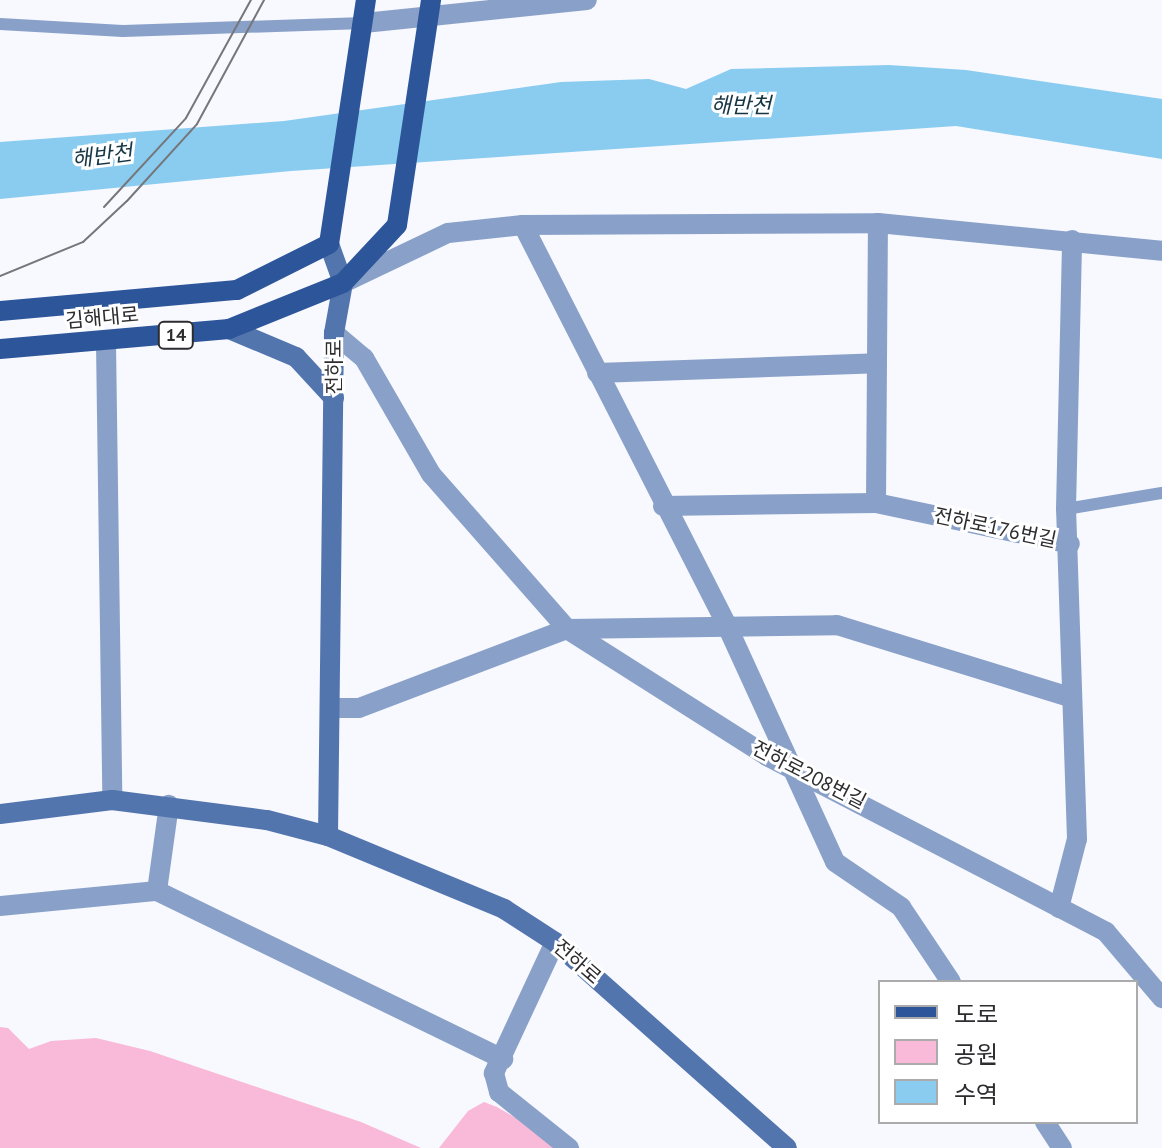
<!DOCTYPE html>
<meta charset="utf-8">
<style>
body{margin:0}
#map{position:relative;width:1162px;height:1148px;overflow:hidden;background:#f8f8ff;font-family:"PT Sans","Noto Sans KR",sans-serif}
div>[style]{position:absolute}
.green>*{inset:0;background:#f8bad8}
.water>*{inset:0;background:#89ccef}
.service>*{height:12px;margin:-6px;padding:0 6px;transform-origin:6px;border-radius:6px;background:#89a1c8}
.minor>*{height:20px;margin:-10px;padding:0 10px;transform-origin:10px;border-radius:10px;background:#89a1c8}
.tertiary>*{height:20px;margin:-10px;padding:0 10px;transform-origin:10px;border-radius:10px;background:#89a1c8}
.secondary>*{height:20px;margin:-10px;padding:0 10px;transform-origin:10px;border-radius:10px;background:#5375ae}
.primary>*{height:20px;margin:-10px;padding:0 10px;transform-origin:10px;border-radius:10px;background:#2d559a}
.tram>*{height:2px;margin:-1px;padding:0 1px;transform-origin:1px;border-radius:1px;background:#76767b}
span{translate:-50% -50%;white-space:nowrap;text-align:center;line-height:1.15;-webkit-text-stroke:6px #fff;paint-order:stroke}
.shield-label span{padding:2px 6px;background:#fff;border:2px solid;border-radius:6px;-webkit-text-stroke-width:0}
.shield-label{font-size:18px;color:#2d2d30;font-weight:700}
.street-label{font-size:20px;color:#2d2d30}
.water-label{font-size:22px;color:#173645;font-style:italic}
.legend{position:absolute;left:878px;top:980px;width:260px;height:144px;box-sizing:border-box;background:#fff;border:2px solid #ababac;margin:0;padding:10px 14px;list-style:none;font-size:24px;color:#2d2d30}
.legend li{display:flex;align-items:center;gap:16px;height:40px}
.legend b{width:40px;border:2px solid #ababac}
</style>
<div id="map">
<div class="green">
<div style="clip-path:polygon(0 1027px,8px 1028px,29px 1049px,51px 1041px,96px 1038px,150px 1051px,361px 1122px,421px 1148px,0 1148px)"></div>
<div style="clip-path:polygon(484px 1102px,497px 1107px,568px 1148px,439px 1148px,468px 1111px)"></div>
</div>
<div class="water">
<div style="clip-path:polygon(889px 65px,966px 70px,1162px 99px,1162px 159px,956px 126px,291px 171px,0 199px,0 142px,284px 121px,561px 82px,649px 79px,686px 89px,731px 69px)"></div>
</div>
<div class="service">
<div style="left:0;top:24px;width:123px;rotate:3.3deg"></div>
<div style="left:123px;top:31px;width:241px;rotate:-1.9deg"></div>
<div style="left:1066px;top:509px;width:97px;rotate:-9.5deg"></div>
</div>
<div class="minor">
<div style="left:523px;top:225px;width:452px;rotate:63deg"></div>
<div style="left:728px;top:628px;width:257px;rotate:65.4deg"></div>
<div style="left:835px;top:862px;width:80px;rotate:34.3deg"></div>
<div style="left:901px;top:907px;width:90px;rotate:56.3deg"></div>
<div style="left:343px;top:283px;width:116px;rotate:-25.5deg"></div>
<div style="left:448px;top:233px;width:75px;rotate:-6.1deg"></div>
<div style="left:523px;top:225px;width:355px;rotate:-0.3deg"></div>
<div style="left:878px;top:223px;width:285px;rotate:5.6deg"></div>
<div style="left:334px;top:333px;width:39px;rotate:40deg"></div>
<div style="left:364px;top:358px;width:134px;rotate:60deg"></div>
<div style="left:431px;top:474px;width:206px;rotate:48.7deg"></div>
<div style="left:567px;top:629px;width:237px;rotate:32.4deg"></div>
<div style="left:767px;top:756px;width:382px;rotate:27.4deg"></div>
<div style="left:1106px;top:932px;width:87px;rotate:49.7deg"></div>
<div style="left:106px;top:343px;width:457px;rotate:89.2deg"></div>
<div style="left:597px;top:373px;width:280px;rotate:-2deg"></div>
<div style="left:876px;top:503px;width:280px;rotate:-89.6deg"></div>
<div style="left:663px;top:506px;width:213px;rotate:-0.8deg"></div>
<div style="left:876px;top:503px;width:198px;rotate:11.9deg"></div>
<div style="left:330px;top:708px;width:29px"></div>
<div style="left:359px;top:708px;width:222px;rotate:-20.8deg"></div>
<div style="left:567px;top:629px;width:270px;rotate:-0.8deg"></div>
<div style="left:837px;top:625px;width:243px;rotate:17.2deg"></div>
<div style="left:157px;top:891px;width:87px;rotate:-82.1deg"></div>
<div style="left:0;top:906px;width:158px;rotate:-5.5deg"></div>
<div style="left:157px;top:891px;width:385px;rotate:25.9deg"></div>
<div style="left:1059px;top:908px;width:71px;rotate:-75.4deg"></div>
<div style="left:1077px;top:839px;width:330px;rotate:-91.9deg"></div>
<div style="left:1066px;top:509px;width:269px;rotate:-88.7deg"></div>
<div style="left:555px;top:942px;width:145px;rotate:115deg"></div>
<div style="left:494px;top:1073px;width:20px;rotate:75deg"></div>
<div style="left:499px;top:1092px;width:90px;rotate:38.7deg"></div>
<div style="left:1045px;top:1122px;width:31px;rotate:57deg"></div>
</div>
<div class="tertiary">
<div style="left:364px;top:23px;width:224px;rotate:-5.9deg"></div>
</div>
<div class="secondary">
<div style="left:229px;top:329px;width:73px;rotate:22.7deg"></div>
<div style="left:296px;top:357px;width:56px;rotate:47.2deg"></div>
<div style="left:0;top:814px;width:113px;rotate:-7.1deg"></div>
<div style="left:112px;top:800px;width:156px;rotate:7.4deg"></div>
<div style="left:267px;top:820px;width:63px;rotate:14.7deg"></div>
<div style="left:328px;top:836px;width:191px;rotate:22.5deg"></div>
<div style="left:504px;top:909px;width:61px;rotate:32.9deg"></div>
<div style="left:555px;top:942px;width:310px;rotate:41.6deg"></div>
<div style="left:328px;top:836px;width:503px;rotate:-89.32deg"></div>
<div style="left:334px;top:333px;width:51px;rotate:-79.8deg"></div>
<div style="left:343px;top:283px;width:41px;rotate:-109.7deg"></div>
</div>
<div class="primary">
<div style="left:0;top:311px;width:238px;rotate:-5.1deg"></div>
<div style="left:237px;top:290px;width:103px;rotate:-26.6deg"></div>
<div style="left:329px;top:244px;width:247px;rotate:-81.4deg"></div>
<div style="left:0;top:349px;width:230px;rotate:-5deg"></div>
<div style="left:229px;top:329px;width:123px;rotate:-22deg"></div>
<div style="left:343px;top:283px;width:79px;rotate:-47deg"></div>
<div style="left:397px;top:225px;width:228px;rotate:-81.4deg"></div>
</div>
<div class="tram">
<div style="left:104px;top:207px;width:121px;rotate:-47.3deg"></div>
<div style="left:186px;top:118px;width:135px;rotate:-61.2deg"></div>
<div style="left:0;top:276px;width:90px;rotate:-22.3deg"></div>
<div style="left:83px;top:242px;width:60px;rotate:-43deg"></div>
<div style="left:127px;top:201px;width:104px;rotate:-47.7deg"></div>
<div style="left:197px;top:124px;width:141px;rotate:-61.6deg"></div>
</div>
<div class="shield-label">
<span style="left:176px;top:335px">14</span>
</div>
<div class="street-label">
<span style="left:102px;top:318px;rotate:-5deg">김해대로</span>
<span style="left:334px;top:367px;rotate:-90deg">전하로</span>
<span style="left:995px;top:528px;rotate:12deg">전하로176번길</span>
<span style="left:809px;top:775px;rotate:27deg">전하로208번길</span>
<span style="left:577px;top:962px;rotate:41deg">전하로</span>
</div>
<div class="water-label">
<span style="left:741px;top:106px">해반천</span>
<span style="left:102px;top:156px;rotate:-7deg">해반천</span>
</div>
<ul class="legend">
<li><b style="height:10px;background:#2d559a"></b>도로</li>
<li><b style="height:22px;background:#f8bad8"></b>공원</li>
<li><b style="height:22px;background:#89ccef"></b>수역</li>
</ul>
</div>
